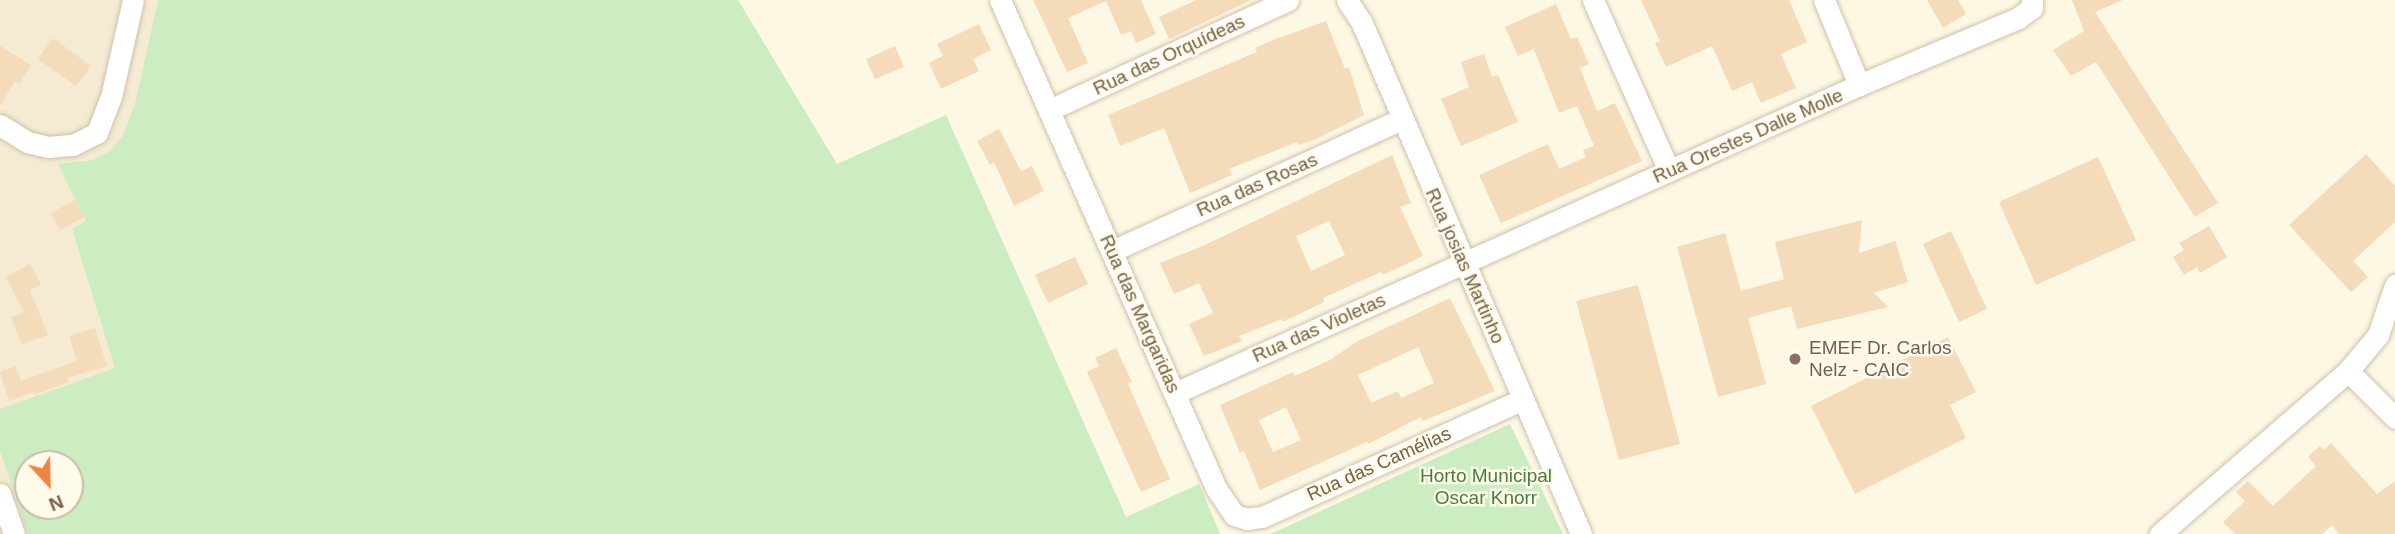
<!DOCTYPE html>
<meta charset="utf-8">
<style>
body{margin:0}
#map{position:relative;width:2395px;height:534px;overflow:hidden;background:#fdf8e4;font-family:Arial,sans-serif}
div>[style]{position:absolute}
.residential>*{inset:0;background:#f5ebd2}
.green>*{inset:0;background:#ccecc2}
.building>*{inset:0;background:#f4dbba}
.roads{filter:drop-shadow(0 0 2px #cfc1aa) drop-shadow(0 0 2px #cfc1aa)}
.minor>*{height:21px;margin:-10.5px;padding:0 10.5px;transform-origin:10.5px;border-radius:10.5px;background:#fff}
.dots>*{width:19px;height:19px;translate:-50% -50%;box-sizing:border-box;border:4px solid #fffbeb;border-radius:50%}
span{translate:-50% -50%;white-space:nowrap;text-align:center;line-height:1.15;-webkit-text-stroke:5px #fffbeb;paint-order:stroke}
.street-label{font-size:19px;color:#776148}
.education-label{font-size:19px;color:#785e54}
.left{translate:0 -50%;text-align:left}
.park-label{font-size:19px;color:#477e3f}
.north{position:absolute;left:14px;top:450px;width:70px;height:70px;box-sizing:border-box;background:#fffbeb;border:2px solid #c9bdaa;border-radius:50%;rotate:158deg;font-size:19px;font-weight:700;line-height:28px;text-align:center;color:#776148}
.north::after{content:'';display:block;margin:auto;width:24px;height:32px;background:#ed8643;clip-path:polygon(50% 0,100% 100%,50% 72%,0 100%)}
</style>
<div id="map">
<div class="residential">
<div style="clip-path:polygon(0 0,158px 0,135px 103px,123px 135px,110px 151px,92px 160px,58px 164px,87px 221px,72px 230px,116px 368px,0 409px)"></div>
<div style="clip-path:polygon(0 451px,28px 534px,0 534px)"></div>
</div>
<div class="green">
<div style="clip-path:polygon(evenodd,158px 0,738px 0,837px 164px,946px 115px,1126px 517px,1199px 484px,1220px 534px,28px 534px,0 451px,0 409px,115px 368px,72px 229px,86px 221px,58px 164px,92px 160px,110px 151px,123px 135px,135px 103px,158px 0,28px 464px,70px 464px,70px 506px,28px 506px,28px 464px)"></div>
<div style="clip-path:polygon(1510px 424px,1563px 534px,1269px 534px,1277px 531px)"></div>
</div>
<div class="building">
<div style="clip-path:polygon(1033px 0,1141px 0,1156px 34px,1136px 43px,1131px 31px,1121px 35px,1106px 1px,1068px 18px,1088px 63px,1067px 72px)"></div>
<div style="clip-path:polygon(1196px 0,1251px 0,1169px 39px,1159px 17px)"></div>
<div style="clip-path:polygon(1641px 0,1789px 0,1807px 42px,1781px 54px,1796px 88px,1761px 103px,1752px 82px,1732px 91px,1712px 46px,1666px 67px,1655px 43px,1660px 41px)"></div>
<div style="clip-path:polygon(1927px 0,1958px 0,1966px 14px,1943px 28px)"></div>
<div style="clip-path:polygon(2072px 0,2123px 0,2095px 12px,2218px 203px,2195px 217px,2096px 62px,2071px 76px,2053px 50px,2084px 31px)"></div>
<div style="clip-path:polygon(1556px 4px,1571px 39px,1577px 37px,1589px 64px,1580px 68px,1597px 111px,1615px 103px,1642px 161px,1501px 223px,1479px 175px,1548px 144px,1559px 169px,1586px 157px,1583px 150px,1594px 146px,1577px 106px,1559px 113px,1534px 49px,1518px 56px,1505px 27px)"></div>
<div style="clip-path:polygon(1326px 21px,1345px 69px,1349px 67px,1364px 115px,1314px 140px,1298px 145px,1297px 142px,1229px 169px,1232px 175px,1190px 193px,1164px 128px,1120px 146px,1108px 115px,1257px 52px,1255px 48px,1273px 40px)"></div>
<div style="clip-path:polygon(979px 24px,991px 50px,973px 59px,979px 71px,941px 89px,929px 63px,943px 56px,937px 44px)"></div>
<div style="clip-path:polygon(53px 38px,91px 66px,76px 86px,38px 59px)"></div>
<div style="clip-path:polygon(0 46px,31px 65px,19px 84px,15px 81px,0 106px)"></div>
<div style="clip-path:polygon(895px 46px,904px 67px,875px 79px,866px 59px)"></div>
<div style="clip-path:polygon(1484px 54px,1492px 77px,1498px 75px,1518px 122px,1461px 146px,1441px 99px,1469px 87px,1461px 62px)"></div>
<div style="clip-path:polygon(999px 129px,1021px 171px,1032px 166px,1044px 191px,1014px 206px,994px 162px,990px 165px,977px 141px)"></div>
<div style="clip-path:polygon(2366px 154px,2395px 186px,2395px 222px,2353px 261px,2368px 277px,2351px 292px,2289px 225px)"></div>
<div style="clip-path:polygon(evenodd,1392px 155px,1411px 203px,1400px 207px,1423px 256px,1383px 275px,1381px 272px,1323px 298px,1324px 302px,1283px 322px,1282px 319px,1239px 336px,1242px 341px,1204px 356px,1189px 324px,1213px 313px,1199px 283px,1174px 294px,1160px 263px,1205px 245px,1392px 155px,1329px 221px,1345px 255px,1311px 271px,1296px 236px,1329px 221px)"></div>
<div style="clip-path:polygon(2098px 157px,2136px 240px,2036px 285px,1999px 202px)"></div>
<div style="clip-path:polygon(75px 200px,84px 217px,60px 230px,51px 213px)"></div>
<div style="clip-path:polygon(1862px 220px,1859px 253px,1895px 241px,1908px 282px,1874px 293px,1888px 307px,1797px 329px,1791px 306px,1748px 318px,1766px 384px,1718px 397px,1677px 247px,1725px 233px,1741px 291px,1784px 279px,1775px 242px)"></div>
<div style="clip-path:polygon(2209px 226px,2227px 257px,2200px 273px,2197px 267px,2184px 275px,2173px 257px,2184px 250px,2179px 243px)"></div>
<div style="clip-path:polygon(1951px 231px,1987px 309px,1959px 322px,1923px 244px)"></div>
<div style="clip-path:polygon(1075px 257px,1088px 284px,1048px 303px,1035px 275px)"></div>
<div style="clip-path:polygon(30px 264px,41px 284px,30px 290px,48px 335px,22px 344px,11px 317px,24px 312px,6px 277px)"></div>
<div style="clip-path:polygon(1638px 285px,1680px 444px,1619px 460px,1576px 301px)"></div>
<div style="clip-path:polygon(evenodd,1450px 298px,1495px 391px,1423px 421px,1421px 417px,1368px 444px,1367px 442px,1260px 490px,1244px 451px,1240px 453px,1220px 405px,1293px 372px,1295px 376px,1330px 360px,1356px 342px,1450px 298px,1418px 347px,1434px 383px,1401px 398px,1398px 391px,1371px 403px,1358px 375px,1418px 347px,1450px 298px,1286px 407px,1301px 440px,1273px 452px,1259px 420px,1286px 407px)"></div>
<div style="clip-path:polygon(95px 328px,107px 366px,68px 378px,69px 382px,34px 395px,33px 392px,9px 401px,0 372px,15px 366px,21px 381px,77px 361px,69px 336px)"></div>
<div style="clip-path:polygon(1948px 337px,1976px 392px,1950px 405px,1966px 438px,1855px 494px,1811px 406px)"></div>
<div style="clip-path:polygon(1116px 348px,1132px 382px,1128px 384px,1170px 479px,1141px 492px,1087px 372px,1099px 366px,1095px 358px)"></div>
<div style="clip-path:polygon(2331px 443px,2377px 494px,2395px 481px,2395px 534px,2339px 534px,2332px 525px,2322px 534px,2235px 534px,2223px 522px,2245px 501px,2236px 492px,2248px 481px,2273px 506px,2316px 466px,2308px 457px,2320px 446px,2324px 450px)"></div>
</div>
<div class="roads">
<div class="minor">
<div style="left:1000px;top:0;width:534px;rotate:66.12deg"></div>
<div style="left:1216px;top:488px;width:32px;rotate:56deg"></div>
<div style="left:1234px;top:515px;width:14px;rotate:17deg"></div>
<div style="left:1247px;top:519px;width:15px;rotate:-8deg"></div>
<div style="left:1262px;top:517px;width:286px;rotate:-24.3deg"></div>
<div style="left:1347px;top:0;width:27px;rotate:57deg"></div>
<div style="left:1362px;top:23px;width:556px;rotate:66.8deg"></div>
<div style="left:1593px;top:0;width:187px;rotate:66deg"></div>
<div style="left:1824px;top:0;width:92px;rotate:67.6deg"></div>
<div style="left:1049px;top:110px;width:263px;rotate:-24.7deg"></div>
<div style="left:0;top:125px;width:32px;rotate:32deg"></div>
<div style="left:27px;top:142px;width:22px;rotate:13deg"></div>
<div style="left:48px;top:147px;width:25px;rotate:-5deg"></div>
<div style="left:73px;top:145px;width:27px;rotate:-27deg"></div>
<div style="left:97px;top:133px;width:39px;rotate:-69deg"></div>
<div style="left:111px;top:97px;width:99px;rotate:-77.2deg"></div>
<div style="left:1112px;top:251px;width:318px;rotate:-24.5deg"></div>
<div style="left:2348px;top:371px;width:66px;rotate:45deg"></div>
<div style="left:1175px;top:393px;width:750px;rotate:-24.24deg"></div>
<div style="left:1859px;top:85px;width:173px;rotate:-22.8deg"></div>
<div style="left:2018px;top:18px;width:17px;rotate:-36deg"></div>
<div style="left:2032px;top:8px;width:8px;rotate:-90deg"></div>
<div style="left:0;top:494px;width:42px;rotate:70.7deg"></div>
<div style="left:2160px;top:534px;width:249px;rotate:-40.9deg"></div>
<div style="left:2348px;top:371px;width:47px;rotate:-50.2deg"></div>
<div style="left:2378px;top:335px;width:53px;rotate:-71.2deg"></div>
</div>
</div>
<div class="dots">
<div style="left:1795px;top:359px;background:#8d6e63"></div>
</div>
<div class="street-label">
<span style="left:1169px;top:55px;rotate:-25deg">Rua das Orquídeas</span>
<span style="left:1748px;top:136px;rotate:-24deg">Rua Orestes Dalle Molle</span>
<span style="left:1257px;top:185px;rotate:-24deg">Rua das Rosas</span>
<span style="left:1465px;top:266px;rotate:66deg">Rua josias Martinho</span>
<span style="left:1140px;top:314px;rotate:66deg">Rua das Margaridas</span>
<span style="left:1319px;top:328px;rotate:-24deg">Rua das Violetas</span>
<span style="left:1379px;top:464px;rotate:-24deg">Rua das Camélias</span>
</div>
<div class="education-label">
<span class="left" style="left:1809px;top:359px">EMEF Dr. Carlos<br>Nelz - CAIC</span>
</div>
<div class="park-label">
<span style="left:1486px;top:487px">Horto Municipal<br>Oscar Knorr</span>
</div>
<div class="north">N</div>
</div>
